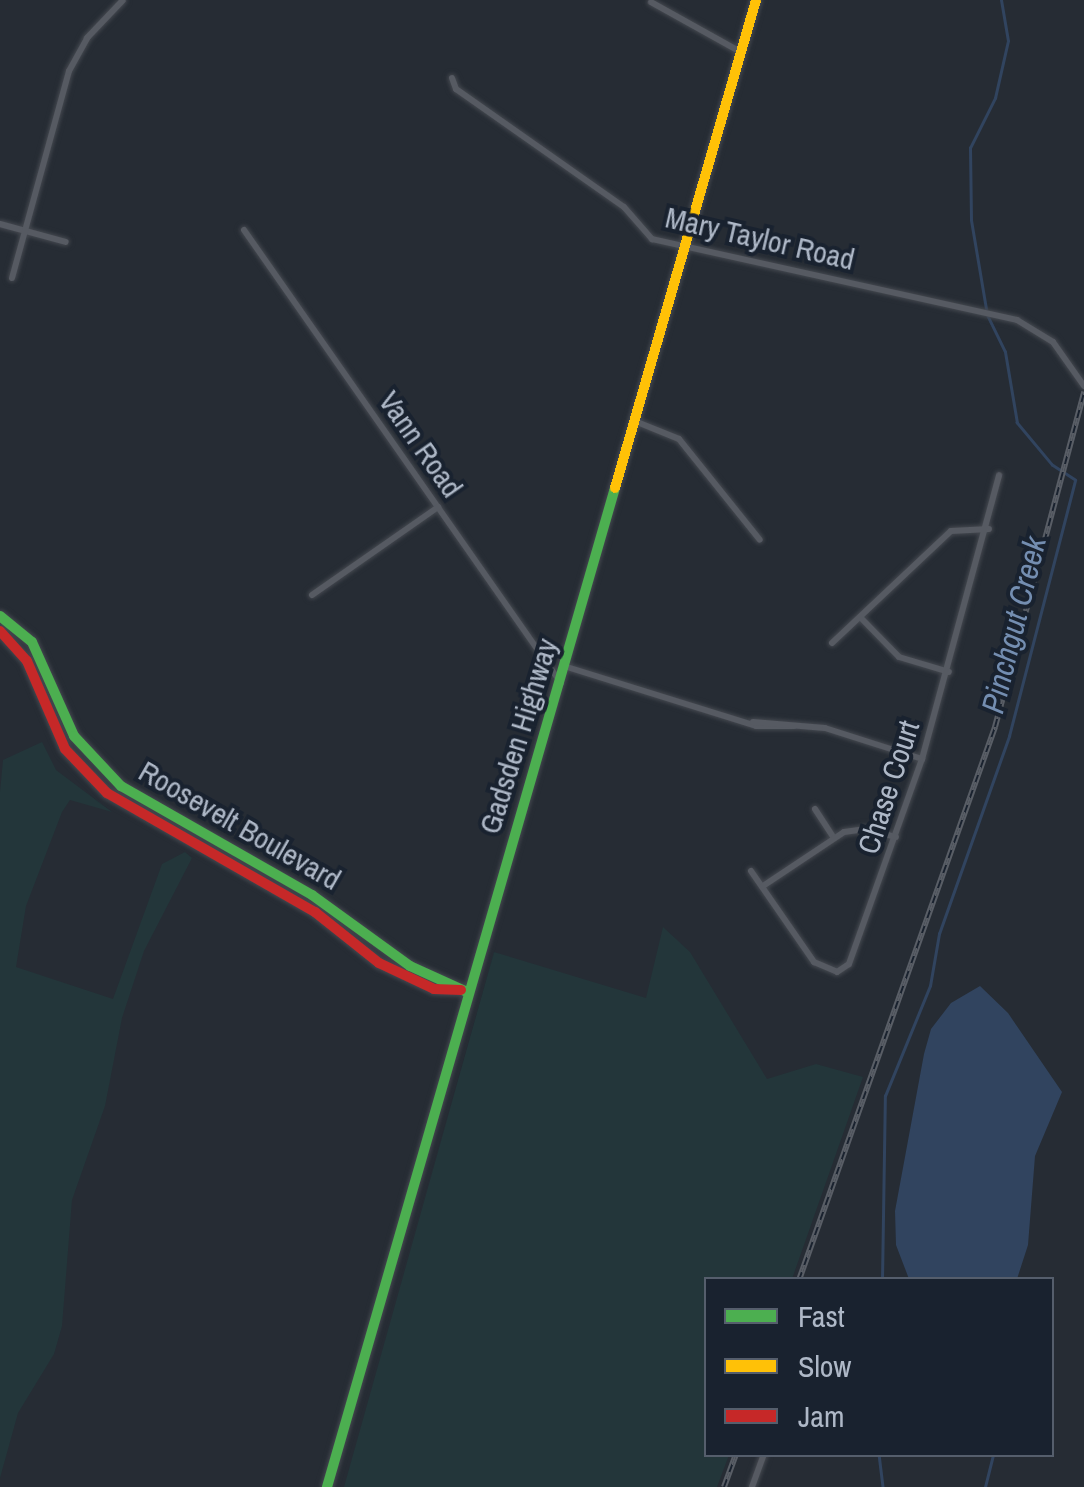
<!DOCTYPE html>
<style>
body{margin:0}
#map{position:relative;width:1084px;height:1487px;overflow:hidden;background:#262c34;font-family:"Archivo Narrow",sans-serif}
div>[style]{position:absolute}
.green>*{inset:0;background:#23363a}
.water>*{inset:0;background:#31445f}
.stream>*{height:2.5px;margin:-1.25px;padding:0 1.25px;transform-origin:1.25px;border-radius:1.25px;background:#31445f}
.roads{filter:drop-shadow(0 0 2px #44484f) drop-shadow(0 0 2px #44484f)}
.street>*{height:6px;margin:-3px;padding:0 3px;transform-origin:3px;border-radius:3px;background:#565a62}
.fast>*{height:10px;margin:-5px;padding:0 5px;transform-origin:5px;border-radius:5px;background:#4caf50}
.slow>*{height:10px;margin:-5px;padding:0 5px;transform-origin:5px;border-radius:5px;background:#ffc107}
.jam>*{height:10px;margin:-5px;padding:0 5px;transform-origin:5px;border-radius:5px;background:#c62828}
.rail>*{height:6px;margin-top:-3px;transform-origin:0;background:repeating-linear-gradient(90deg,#19222f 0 8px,#595e66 0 16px);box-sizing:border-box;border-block:2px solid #595e66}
span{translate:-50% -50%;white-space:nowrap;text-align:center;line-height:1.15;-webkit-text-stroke:8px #19222f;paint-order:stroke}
.street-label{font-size:30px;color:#aeb8c7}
.water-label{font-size:32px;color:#748eb1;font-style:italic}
.legend{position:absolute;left:704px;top:1277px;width:350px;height:180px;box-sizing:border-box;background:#19222f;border:2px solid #555e6c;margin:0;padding:12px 18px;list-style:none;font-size:30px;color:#aeb8c7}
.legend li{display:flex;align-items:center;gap:20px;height:50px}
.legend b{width:50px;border:2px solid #555e6c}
</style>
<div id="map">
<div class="green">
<div style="clip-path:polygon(42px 742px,56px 770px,112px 812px,70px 800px,62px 812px,26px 906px,16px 967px,113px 999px,162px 864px,185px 852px,192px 858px,144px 951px,122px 1018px,105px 1106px,72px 1200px,62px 1326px,54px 1354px,18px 1413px,0 1478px,0 792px,3px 760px)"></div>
<div style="clip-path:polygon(663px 927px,690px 952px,767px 1079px,816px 1064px,863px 1077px,792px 1279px,706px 1280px,706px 1454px,729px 1455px,717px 1487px,344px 1487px,494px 952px,646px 998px)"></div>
</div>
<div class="water">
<div style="clip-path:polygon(980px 986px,1008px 1013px,1062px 1092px,1035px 1156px,1028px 1245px,1017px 1279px,909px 1279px,896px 1245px,895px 1211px,924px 1054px,931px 1029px,951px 1003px)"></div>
</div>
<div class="stream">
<div style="left:986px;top:309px;width:90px;rotate:-99.6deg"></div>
<div style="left:971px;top:220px;width:72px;rotate:-90.8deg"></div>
<div style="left:970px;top:148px;width:56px;rotate:-63.4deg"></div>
<div style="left:995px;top:98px;width:58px;rotate:-77.2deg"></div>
<div style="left:1008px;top:41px;width:42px;rotate:-99.7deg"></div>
<div style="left:882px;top:1280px;width:184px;rotate:-89.1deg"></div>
<div style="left:885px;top:1096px;width:119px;rotate:-67.8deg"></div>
<div style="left:930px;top:986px;width:53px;rotate:-80.2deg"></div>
<div style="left:939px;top:934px;width:210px;rotate:-70.5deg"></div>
<div style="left:1009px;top:736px;width:264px;rotate:-75.5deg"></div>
<div style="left:1075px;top:480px;width:27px;rotate:-147deg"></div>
<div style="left:1052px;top:465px;width:55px;rotate:-129.8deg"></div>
<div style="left:1017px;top:423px;width:72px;rotate:-99.6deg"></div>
<div style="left:1005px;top:352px;width:39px;rotate:-116deg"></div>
<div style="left:879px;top:1454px;width:33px;rotate:83deg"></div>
<div style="left:985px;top:1487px;width:34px;rotate:-76deg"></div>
</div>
<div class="roads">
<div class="street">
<div style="left:651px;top:2px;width:103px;rotate:29.1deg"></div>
<div style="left:452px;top:78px;width:12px;rotate:70deg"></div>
<div style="left:456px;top:89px;width:205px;rotate:35.1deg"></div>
<div style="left:624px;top:207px;width:43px;rotate:48.8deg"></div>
<div style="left:652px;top:239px;width:374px;rotate:12.5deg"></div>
<div style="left:1017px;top:320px;width:42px;rotate:31.4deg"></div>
<div style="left:1053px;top:342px;width:54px;rotate:54.8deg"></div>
<div style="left:0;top:224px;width:68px;rotate:15.3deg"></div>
<div style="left:244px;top:230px;width:553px;rotate:55.02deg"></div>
<div style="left:12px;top:278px;width:215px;rotate:-74.6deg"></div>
<div style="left:69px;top:71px;width:38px;rotate:-61deg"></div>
<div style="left:87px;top:38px;width:52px;rotate:-46.5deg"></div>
<div style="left:637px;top:422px;width:45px;rotate:22deg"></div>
<div style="left:679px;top:439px;width:129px;rotate:51.3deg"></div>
<div style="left:312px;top:595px;width:154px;rotate:-34.9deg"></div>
<div style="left:861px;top:618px;width:54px;rotate:45.7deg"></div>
<div style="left:899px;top:657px;width:52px;rotate:16.7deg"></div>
<div style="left:832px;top:643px;width:163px;rotate:-43.3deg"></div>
<div style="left:951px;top:531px;width:38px;rotate:-3deg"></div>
<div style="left:567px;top:667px;width:198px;rotate:17.3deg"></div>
<div style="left:756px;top:726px;width:38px"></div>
<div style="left:753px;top:722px;width:72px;rotate:4.8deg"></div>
<div style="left:825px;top:728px;width:102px;rotate:17.7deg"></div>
<div style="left:815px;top:809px;width:33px;rotate:57deg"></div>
<div style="left:751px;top:871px;width:111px;rotate:55.3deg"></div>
<div style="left:814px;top:962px;width:25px;rotate:23deg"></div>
<div style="left:837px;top:972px;width:14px;rotate:-34deg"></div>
<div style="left:849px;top:964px;width:218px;rotate:-70.4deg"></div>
<div style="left:922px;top:759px;width:294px;rotate:-74.8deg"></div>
<div style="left:763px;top:886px;width:97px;rotate:-33.7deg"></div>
<div style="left:844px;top:832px;width:22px;rotate:-8deg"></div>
<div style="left:866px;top:829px;width:31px;rotate:15deg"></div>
<div style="left:752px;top:1487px;width:35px;rotate:-70deg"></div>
</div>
<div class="fast">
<div style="left:0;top:616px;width:41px;rotate:39.1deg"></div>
<div style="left:32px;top:642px;width:103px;rotate:65.9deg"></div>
<div style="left:74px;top:736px;width:69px;rotate:46.8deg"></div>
<div style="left:121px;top:786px;width:220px;rotate:29.7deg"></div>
<div style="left:312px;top:895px;width:121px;rotate:35.9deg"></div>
<div style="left:410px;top:966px;width:63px;rotate:24.5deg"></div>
<div style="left:327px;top:1487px;width:1040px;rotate:-73.92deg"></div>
</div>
<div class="slow">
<div style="left:615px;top:488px;width:508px;rotate:-73.88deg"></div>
</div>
<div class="jam">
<div style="left:0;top:631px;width:40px;rotate:48deg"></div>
<div style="left:27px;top:661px;width:96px;rotate:66.6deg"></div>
<div style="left:65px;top:749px;width:61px;rotate:46.3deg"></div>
<div style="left:107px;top:793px;width:240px;rotate:29.8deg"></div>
<div style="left:315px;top:912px;width:82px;rotate:38.6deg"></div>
<div style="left:379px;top:963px;width:61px;rotate:25.3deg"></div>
<div style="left:434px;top:989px;width:27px;rotate:2deg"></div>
</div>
</div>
<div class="rail">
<div style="left:799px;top:1280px;width:587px;rotate:-70.48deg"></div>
<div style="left:995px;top:727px;width:347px;rotate:-75.1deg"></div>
<div style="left:724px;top:1487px;width:35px;rotate:-70deg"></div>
</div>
<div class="street-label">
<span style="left:760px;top:238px;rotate:13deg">Mary Taylor Road</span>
<span style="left:421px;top:444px;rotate:55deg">Vann Road</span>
<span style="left:518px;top:736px;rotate:-73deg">Gadsden Highway</span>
<span style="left:888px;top:787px;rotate:-72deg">Chase Court</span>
<span style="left:240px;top:825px;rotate:30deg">Roosevelt Boulevard</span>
</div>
<div class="water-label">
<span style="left:1014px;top:625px;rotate:-76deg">Pinchgut Creek</span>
</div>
<ul class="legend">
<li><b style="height:12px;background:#4caf50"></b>Fast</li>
<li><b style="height:12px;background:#ffc107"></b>Slow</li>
<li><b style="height:12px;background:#c62828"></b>Jam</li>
</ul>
</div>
